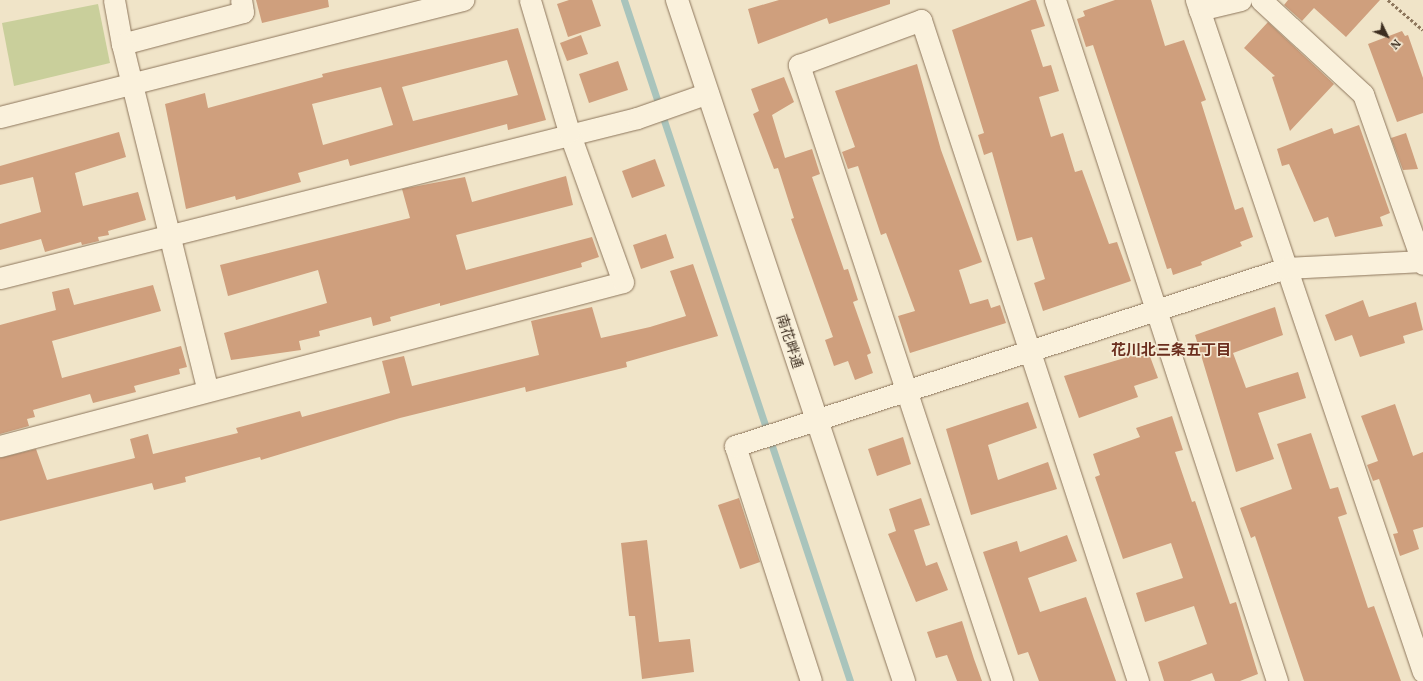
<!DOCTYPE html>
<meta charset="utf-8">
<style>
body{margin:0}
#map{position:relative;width:1423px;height:681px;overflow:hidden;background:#f0e4c8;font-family:Merriweather,"Noto Sans JP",serif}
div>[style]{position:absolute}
.green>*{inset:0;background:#c9cf9b}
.stream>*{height:7px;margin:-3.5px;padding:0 3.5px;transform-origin:3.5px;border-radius:3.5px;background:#a9c4bc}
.building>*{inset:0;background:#cf9f7d}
.path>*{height:2.5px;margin-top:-1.25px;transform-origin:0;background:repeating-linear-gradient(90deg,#8d765c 0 3px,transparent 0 5px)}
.roads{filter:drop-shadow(0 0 1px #8d765c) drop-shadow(0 0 1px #8d765c)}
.minor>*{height:21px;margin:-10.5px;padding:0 10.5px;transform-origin:10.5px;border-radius:10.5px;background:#faf1dc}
.tertiary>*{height:22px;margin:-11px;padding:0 11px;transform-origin:11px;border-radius:11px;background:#faf1dc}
span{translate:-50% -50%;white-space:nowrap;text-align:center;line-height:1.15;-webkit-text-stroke:3px #f7eed8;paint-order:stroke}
.street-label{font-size:14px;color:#3d2e20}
.neighbourhood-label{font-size:15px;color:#6b2e1e;font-weight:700}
.north{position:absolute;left:1367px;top:16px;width:40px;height:40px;-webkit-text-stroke:3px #f7eed8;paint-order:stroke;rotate:133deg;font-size:11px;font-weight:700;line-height:16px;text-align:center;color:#3d2e20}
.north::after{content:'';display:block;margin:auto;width:14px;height:18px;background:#3d2e20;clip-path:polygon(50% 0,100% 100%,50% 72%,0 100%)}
</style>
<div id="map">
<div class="green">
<div style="clip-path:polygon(98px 4px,110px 63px,14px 86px,2px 23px)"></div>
</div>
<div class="stream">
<div style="left:624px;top:0;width:718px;rotate:71.64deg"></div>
</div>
<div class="building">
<div style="clip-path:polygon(256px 0,328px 0,329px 7px,262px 23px)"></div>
<div style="clip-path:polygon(569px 0,592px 0,601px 26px,568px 37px,557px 4px)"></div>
<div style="clip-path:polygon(779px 0,890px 0,890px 4px,829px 24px,827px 18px,758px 44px,748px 9px)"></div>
<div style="clip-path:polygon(1031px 0,1036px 0,1045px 26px,1031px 30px,1043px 67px,1051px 65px,1059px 91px,1039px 97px,1051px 137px,1063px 133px,1075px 172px,1082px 170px,1109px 244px,1117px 242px,1131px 281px,1043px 311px,1034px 283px,1045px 279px,1032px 237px,1017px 241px,992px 152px,984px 155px,978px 135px,984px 133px,952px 30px)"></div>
<div style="clip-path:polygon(1115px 0,1151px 0,1165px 46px,1184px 40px,1206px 100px,1201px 102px,1235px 210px,1243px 207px,1253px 237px,1240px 242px,1242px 246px,1201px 262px,1202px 265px,1173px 275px,1171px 268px,1167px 269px,1093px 45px,1086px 47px,1077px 19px,1085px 16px,1083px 11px)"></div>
<div style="clip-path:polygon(1288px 0,1380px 0,1346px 37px,1314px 8px,1302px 21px,1284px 5px)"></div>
<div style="clip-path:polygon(1268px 22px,1334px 84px,1290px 131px,1272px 77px,1275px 76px,1244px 48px)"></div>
<div style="clip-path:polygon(evenodd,518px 28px,546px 120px,508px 130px,507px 124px,350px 166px,348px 159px,298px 173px,301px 182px,236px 200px,235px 196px,186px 209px,165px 104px,205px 93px,208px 108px,323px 77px,322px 74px,518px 28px,507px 60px,518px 95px,413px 121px,402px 87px,507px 60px,518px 28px,381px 87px,393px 125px,323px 145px,312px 104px,381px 87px)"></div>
<div style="clip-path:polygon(1402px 31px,1405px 36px,1408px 35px,1423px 78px,1423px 113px,1397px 122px,1368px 44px)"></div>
<div style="clip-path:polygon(581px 35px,588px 54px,567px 61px,560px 43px)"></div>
<div style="clip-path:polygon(618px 61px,628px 90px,589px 103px,579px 74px)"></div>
<div style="clip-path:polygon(917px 64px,941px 150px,982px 262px,959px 270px,970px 304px,988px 299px,991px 308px,1000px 305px,1006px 323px,910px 353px,898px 316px,915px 311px,886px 233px,881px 235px,858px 166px,848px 169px,842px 152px,855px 147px,835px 91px)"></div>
<div style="clip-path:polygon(784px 77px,794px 102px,772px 115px,785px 158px,812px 149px,820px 174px,812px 177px,844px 270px,848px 269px,858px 300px,853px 302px,871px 353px,867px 355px,873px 373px,855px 380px,848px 361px,834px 366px,825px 340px,833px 337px,791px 219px,794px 218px,778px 168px,774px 169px,753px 114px,759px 111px,751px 89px)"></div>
<div style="clip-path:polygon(1359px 125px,1390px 213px,1380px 217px,1383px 226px,1335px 237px,1328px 217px,1314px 222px,1289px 164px,1282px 166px,1277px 149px,1332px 128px,1334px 134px)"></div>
<div style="clip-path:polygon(119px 132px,126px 157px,75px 173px,83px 206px,138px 192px,146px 220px,108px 231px,109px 235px,98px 237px,99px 241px,82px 245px,81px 242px,45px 252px,41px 239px,0 250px,0 224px,41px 212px,33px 177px,0 185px,0 166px)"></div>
<div style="clip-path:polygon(1406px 133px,1418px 169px,1403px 170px,1391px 138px)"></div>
<div style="clip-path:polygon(655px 159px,665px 186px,632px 198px,622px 171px)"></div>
<div style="clip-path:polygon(566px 176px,573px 205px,456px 235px,466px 270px,592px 237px,599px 257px,581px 263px,582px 267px,440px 306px,440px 303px,390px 317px,391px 321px,373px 326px,371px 317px,319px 331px,320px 336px,299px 341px,301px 350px,231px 360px,224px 333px,327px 303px,318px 270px,228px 296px,220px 265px,410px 218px,402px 189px,465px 177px,472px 202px)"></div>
<div style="clip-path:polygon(666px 234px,674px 258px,641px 269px,633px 245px)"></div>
<div style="clip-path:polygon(693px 264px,718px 336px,626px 362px,627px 367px,526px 392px,525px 387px,400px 418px,261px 460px,260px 457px,185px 477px,186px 482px,154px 490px,152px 483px,0 521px,0 458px,36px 449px,47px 480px,135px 458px,130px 439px,148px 434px,153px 454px,238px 433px,236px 428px,300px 411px,302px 417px,390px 393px,382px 361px,404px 356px,412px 386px,539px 355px,531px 321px,592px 307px,601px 338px,650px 327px,686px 316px,670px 271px)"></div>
<div style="clip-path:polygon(153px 285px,161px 311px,52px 341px,62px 378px,181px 346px,187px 367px,179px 369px,180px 374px,134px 386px,136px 392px,93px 403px,90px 394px,33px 410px,35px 417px,27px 419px,29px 426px,0 434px,0 325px,56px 310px,52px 292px,69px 288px,74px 305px)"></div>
<div style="clip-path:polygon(1363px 300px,1369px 317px,1416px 302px,1423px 330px,1403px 336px,1405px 343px,1360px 357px,1352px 335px,1335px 341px,1325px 315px)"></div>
<div style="clip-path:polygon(1275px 307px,1283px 335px,1233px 353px,1246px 388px,1298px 372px,1306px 398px,1258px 413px,1274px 459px,1236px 472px,1195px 335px)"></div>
<div style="clip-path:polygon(1148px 351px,1158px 378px,1134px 386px,1138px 397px,1079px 418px,1064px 376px)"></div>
<div style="clip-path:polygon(1028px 402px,1037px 428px,988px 445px,998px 480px,1048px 462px,1057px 489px,971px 515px,946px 429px)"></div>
<div style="clip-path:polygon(1395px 404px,1413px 456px,1423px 452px,1423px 527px,1413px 530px,1419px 549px,1400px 556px,1393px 534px,1398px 533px,1379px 479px,1373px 481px,1367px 465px,1378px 461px,1361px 416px)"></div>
<div style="clip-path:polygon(1172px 416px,1183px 450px,1175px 452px,1192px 502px,1195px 501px,1230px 604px,1236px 602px,1258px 674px,1240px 681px,1215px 681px,1212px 673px,1190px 681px,1164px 681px,1158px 662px,1207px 644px,1194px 606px,1145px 622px,1136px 593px,1183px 578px,1171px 543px,1123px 559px,1095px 477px,1100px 475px,1093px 454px,1140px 437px,1136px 428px)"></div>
<div style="clip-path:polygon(1311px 433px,1330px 489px,1338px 487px,1347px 514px,1338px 517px,1368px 608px,1374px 606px,1401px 681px,1304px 681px,1255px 536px,1251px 538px,1240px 508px,1292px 489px,1277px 444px)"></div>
<div style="clip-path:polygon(903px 437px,911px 464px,877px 476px,868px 449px)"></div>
<div style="clip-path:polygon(739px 498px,760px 562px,740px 569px,718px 505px)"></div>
<div style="clip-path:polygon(921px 498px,930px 525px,914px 530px,926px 566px,937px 562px,948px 590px,916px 602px,888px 534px,896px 531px,889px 509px)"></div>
<div style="clip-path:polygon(1067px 535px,1077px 561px,1028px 578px,1040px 612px,1086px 597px,1116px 681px,1039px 681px,1028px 652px,1018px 655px,983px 552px,1017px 541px,1020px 552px)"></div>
<div style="clip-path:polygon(647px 540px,659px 642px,690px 639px,694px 672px,642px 679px,635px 616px,629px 616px,621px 543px)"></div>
<div style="clip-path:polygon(962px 621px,974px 659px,982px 681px,957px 681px,947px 655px,936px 658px,927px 632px)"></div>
</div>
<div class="path">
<div style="left:1388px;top:0;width:46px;rotate:40.6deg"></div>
</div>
<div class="roads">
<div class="minor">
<div style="left:114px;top:0;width:45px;rotate:79.7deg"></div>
<div style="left:122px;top:44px;width:125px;rotate:-14.8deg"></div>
<div style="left:243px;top:12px;width:12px;rotate:-99deg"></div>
<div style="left:1055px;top:0;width:716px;rotate:71.94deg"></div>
<div style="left:1196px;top:0;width:709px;rotate:71.34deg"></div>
<div style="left:1261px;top:0;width:139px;rotate:42.7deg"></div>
<div style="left:1363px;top:94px;width:180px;rotate:70.6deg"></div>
<div style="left:1199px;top:10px;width:43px;rotate:-13.4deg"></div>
<div style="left:122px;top:44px;width:357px;rotate:76.1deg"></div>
<div style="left:0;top:117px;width:478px;rotate:-14.2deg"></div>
<div style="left:0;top:278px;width:657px;rotate:-14.1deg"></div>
<div style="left:637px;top:118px;width:75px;rotate:-19.4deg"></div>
<div style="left:0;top:446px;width:644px;rotate:-14.75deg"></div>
<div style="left:623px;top:282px;width:159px;rotate:-109.8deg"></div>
<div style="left:569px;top:132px;width:138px;rotate:-106.5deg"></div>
<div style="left:811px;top:681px;width:247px;rotate:-107.9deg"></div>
<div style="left:735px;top:446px;width:579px;rotate:-17.9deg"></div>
<div style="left:1286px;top:268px;width:137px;rotate:-2.9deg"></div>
<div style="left:1002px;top:681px;width:649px;rotate:-108.24deg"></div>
<div style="left:799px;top:65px;width:130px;rotate:-20.2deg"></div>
<div style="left:921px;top:20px;width:696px;rotate:71.83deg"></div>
</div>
<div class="tertiary">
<div style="left:677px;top:0;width:718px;rotate:71.57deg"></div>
</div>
</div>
<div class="street-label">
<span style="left:790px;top:341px;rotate:72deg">南花畔通</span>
</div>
<div class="neighbourhood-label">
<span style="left:1171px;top:350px">花川北三条五丁目</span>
</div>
<div class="north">N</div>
</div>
